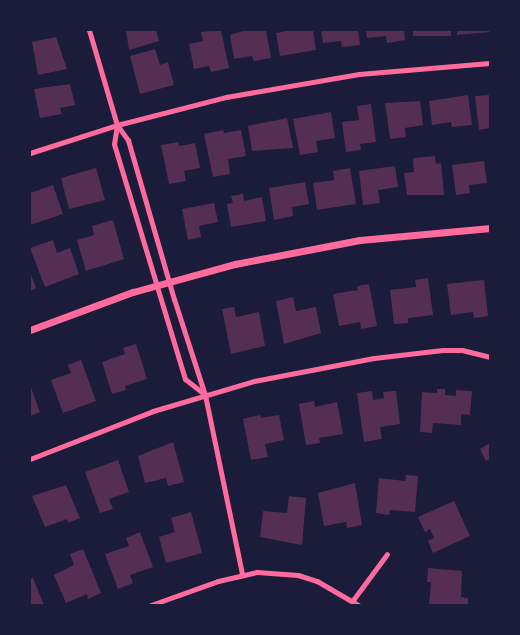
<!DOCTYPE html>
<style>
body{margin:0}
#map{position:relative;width:520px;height:635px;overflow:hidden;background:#1b1b3a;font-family:Figtree,sans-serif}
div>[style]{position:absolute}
.building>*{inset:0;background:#542f53}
.minor>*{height:5px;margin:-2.5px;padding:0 2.5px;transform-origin:2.5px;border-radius:2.5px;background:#ff6b9d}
.tertiary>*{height:7px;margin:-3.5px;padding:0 3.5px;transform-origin:3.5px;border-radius:3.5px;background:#ff6b9d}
span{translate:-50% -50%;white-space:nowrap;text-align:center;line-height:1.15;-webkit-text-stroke:4px #1b1b3a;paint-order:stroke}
.frame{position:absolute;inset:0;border:31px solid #1b1b3a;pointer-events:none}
</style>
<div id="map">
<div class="building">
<div style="clip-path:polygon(126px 30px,156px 30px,159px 41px,129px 50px)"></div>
<div style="clip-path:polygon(221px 30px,229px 68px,211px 72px,209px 66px,194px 69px,189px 44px,203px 41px,201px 32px)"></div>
<div style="clip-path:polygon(246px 30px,266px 30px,271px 58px,254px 61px,252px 56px,234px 59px,230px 35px)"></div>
<div style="clip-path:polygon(293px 30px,313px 30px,316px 50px,280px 56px,276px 33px)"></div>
<div style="clip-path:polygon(321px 30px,358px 30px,360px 45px,342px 47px,341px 41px,323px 43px)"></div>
<div style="clip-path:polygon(366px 30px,404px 30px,405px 40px,387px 43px,386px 36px,367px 38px)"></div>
<div style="clip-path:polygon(413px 30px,451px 30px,451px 36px,413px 36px)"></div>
<div style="clip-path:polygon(457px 30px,490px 30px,490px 32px,457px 35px)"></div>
<div style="clip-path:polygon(56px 37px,67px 69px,38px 75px,32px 42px)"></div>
<div style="clip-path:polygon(155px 49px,160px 65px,168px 62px,174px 85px,140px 94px,130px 56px)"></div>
<div style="clip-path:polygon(70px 84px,75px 105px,60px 108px,62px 114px,40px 118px,34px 89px)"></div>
<div style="clip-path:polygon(468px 95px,472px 125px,452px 127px,451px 122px,432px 125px,429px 101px)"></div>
<div style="clip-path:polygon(490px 95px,490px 128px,479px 130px,475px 96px)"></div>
<div style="clip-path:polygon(420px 101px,423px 125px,405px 128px,406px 137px,390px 139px,385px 103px)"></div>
<div style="clip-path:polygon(371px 104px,376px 142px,360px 144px,361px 150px,346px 152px,342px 122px,359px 120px,357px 106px)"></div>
<div style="clip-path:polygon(331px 112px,335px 138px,316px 141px,318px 152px,300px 155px,293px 119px)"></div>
<div style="clip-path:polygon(287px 118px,293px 148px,252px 151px,248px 126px)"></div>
<div style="clip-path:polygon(223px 130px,224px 133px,241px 130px,246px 156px,228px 159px,230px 174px,213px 177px,204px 134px)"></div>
<div style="clip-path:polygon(178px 142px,179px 146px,195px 143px,200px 168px,184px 171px,186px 181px,169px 184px,161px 145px)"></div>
<div style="clip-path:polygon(435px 156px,436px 164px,441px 163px,444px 195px,407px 195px,404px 173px,414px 172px,413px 158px)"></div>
<div style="clip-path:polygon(484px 161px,487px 183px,469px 185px,470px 193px,456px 195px,452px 165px)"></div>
<div style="clip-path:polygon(395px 166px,398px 187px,378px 190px,380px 203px,363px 205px,359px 171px)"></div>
<div style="clip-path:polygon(96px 168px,105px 200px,69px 209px,61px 178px)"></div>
<div style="clip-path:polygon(350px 168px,356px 204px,317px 210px,313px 183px,334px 180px,333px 171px)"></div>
<div style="clip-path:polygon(305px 182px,309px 204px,292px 207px,293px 216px,274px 220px,269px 188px)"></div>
<div style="clip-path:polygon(53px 185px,63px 214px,30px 225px,30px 193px)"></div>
<div style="clip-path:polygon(243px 194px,244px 201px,262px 197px,266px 221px,231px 227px,227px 204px,233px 203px,231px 196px)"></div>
<div style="clip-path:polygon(214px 203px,218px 222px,199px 226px,201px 237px,188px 240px,182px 209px)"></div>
<div style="clip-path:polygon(113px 220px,124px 259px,86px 271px,77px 240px,94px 235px,92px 226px)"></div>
<div style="clip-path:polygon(53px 240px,57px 253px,70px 248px,79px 274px,45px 287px,30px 248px)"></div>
<div style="clip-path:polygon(30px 272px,36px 288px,30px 291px)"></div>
<div style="clip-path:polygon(428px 278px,433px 315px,408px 318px,408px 323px,394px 324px,390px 290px,416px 287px,415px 280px)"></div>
<div style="clip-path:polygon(484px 280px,488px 316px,474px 318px,473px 312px,451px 315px,447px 284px)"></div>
<div style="clip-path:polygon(369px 284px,377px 326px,361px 329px,360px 322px,339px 326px,333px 294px,358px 290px,357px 286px)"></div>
<div style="clip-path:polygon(293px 297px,296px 311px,316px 307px,321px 333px,284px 344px,276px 301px)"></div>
<div style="clip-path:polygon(234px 307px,236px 317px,259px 312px,265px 346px,231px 354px,222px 309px)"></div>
<div style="clip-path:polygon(136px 344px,147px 379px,125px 386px,126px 390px,112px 394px,102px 362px,125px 354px,123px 348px)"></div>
<div style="clip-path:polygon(81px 360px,96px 401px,63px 413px,51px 380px,71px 373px,68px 365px)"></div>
<div style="clip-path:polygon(30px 385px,40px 412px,30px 416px)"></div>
<div style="clip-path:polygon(437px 389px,445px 389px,445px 395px,456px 396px,456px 390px,472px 391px,470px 415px,461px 414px,461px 425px,433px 423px,432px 433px,420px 432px,422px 392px,437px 393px)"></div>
<div style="clip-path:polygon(372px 391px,373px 400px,384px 398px,383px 392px,396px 391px,400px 424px,380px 427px,382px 439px,364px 442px,357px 393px)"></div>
<div style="clip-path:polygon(314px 401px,315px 407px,337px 402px,343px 434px,319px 438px,320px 443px,306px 445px,299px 404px)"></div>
<div style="clip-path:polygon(260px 415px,261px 418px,279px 415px,284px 440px,265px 444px,268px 457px,251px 460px,243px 419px)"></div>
<div style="clip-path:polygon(173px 442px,184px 482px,168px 486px,166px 478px,145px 483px,138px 456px)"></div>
<div style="clip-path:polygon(490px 443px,490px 459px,486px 461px,480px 449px)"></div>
<div style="clip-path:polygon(118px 460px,129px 492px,109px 499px,113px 509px,100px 513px,85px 472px)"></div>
<div style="clip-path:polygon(406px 475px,418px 476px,415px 512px,390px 510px,389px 515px,376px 513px,379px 478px,405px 481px)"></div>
<div style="clip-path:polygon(355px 483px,362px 525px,347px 528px,346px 522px,324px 526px,318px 493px)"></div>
<div style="clip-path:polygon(66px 485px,80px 518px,68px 523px,67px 519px,45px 527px,32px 496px)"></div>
<div style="clip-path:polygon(289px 496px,306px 498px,302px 545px,260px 537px,263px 511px,287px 513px)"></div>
<div style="clip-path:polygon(454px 501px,470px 536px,433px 553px,428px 541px,434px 538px,430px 529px,425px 532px,418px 517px)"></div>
<div style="clip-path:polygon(191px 512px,202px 553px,166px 563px,159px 537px,175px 532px,171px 518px)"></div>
<div style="clip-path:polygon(140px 532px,153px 567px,130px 575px,133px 583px,118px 589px,105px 554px,129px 546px,126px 538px)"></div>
<div style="clip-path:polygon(83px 549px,101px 593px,88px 599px,87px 594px,66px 603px,54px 575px,74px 565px,70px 554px)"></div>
<div style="clip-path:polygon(428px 568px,462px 571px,461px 597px,468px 598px,468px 605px,429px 605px,431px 582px,427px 582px)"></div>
<div style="clip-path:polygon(33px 578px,44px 605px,30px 605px,30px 579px)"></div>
</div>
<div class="minor">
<div style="left:89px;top:30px;width:99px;rotate:73.6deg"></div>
<div style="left:117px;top:125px;width:19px;rotate:54deg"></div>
<div style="left:128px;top:140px;width:166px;rotate:73.9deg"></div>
<div style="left:174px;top:299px;width:101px;rotate:72.1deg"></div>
<div style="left:205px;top:395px;width:183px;rotate:78.3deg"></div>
<div style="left:117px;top:125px;width:19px;rotate:99deg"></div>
<div style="left:114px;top:144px;width:245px;rotate:73.2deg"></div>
<div style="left:185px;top:379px;width:24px;rotate:38deg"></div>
<div style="left:30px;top:153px;width:91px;rotate:-17.8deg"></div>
<div style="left:117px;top:125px;width:113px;rotate:-14.4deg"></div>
<div style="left:226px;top:97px;width:135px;rotate:-9.8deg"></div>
<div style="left:359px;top:74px;width:131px;rotate:-4.8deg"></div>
<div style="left:30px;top:459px;width:132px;rotate:-21.3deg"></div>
<div style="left:153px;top:411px;width:105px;rotate:-16.5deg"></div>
<div style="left:254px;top:381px;width:122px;rotate:-10.9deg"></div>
<div style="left:374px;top:358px;width:69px;rotate:-6.6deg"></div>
<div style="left:443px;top:350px;width:19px"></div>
<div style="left:462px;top:350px;width:29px;rotate:14deg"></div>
<div style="left:353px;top:600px;width:57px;rotate:-53.5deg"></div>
<div style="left:151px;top:605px;width:71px;rotate:-19.7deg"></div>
<div style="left:218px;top:581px;width:40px;rotate:-13deg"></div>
<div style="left:257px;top:572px;width:41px;rotate:4.2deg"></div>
<div style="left:298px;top:575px;width:20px;rotate:18deg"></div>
<div style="left:317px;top:581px;width:48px;rotate:30.3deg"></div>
</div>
<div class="tertiary">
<div style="left:30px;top:330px;width:110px;rotate:-20.3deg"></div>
<div style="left:133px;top:292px;width:106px;rotate:-15.4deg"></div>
<div style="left:235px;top:264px;width:127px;rotate:-10.9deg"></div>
<div style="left:360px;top:240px;width:131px;rotate:-5.3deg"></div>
</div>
<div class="frame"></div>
</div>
